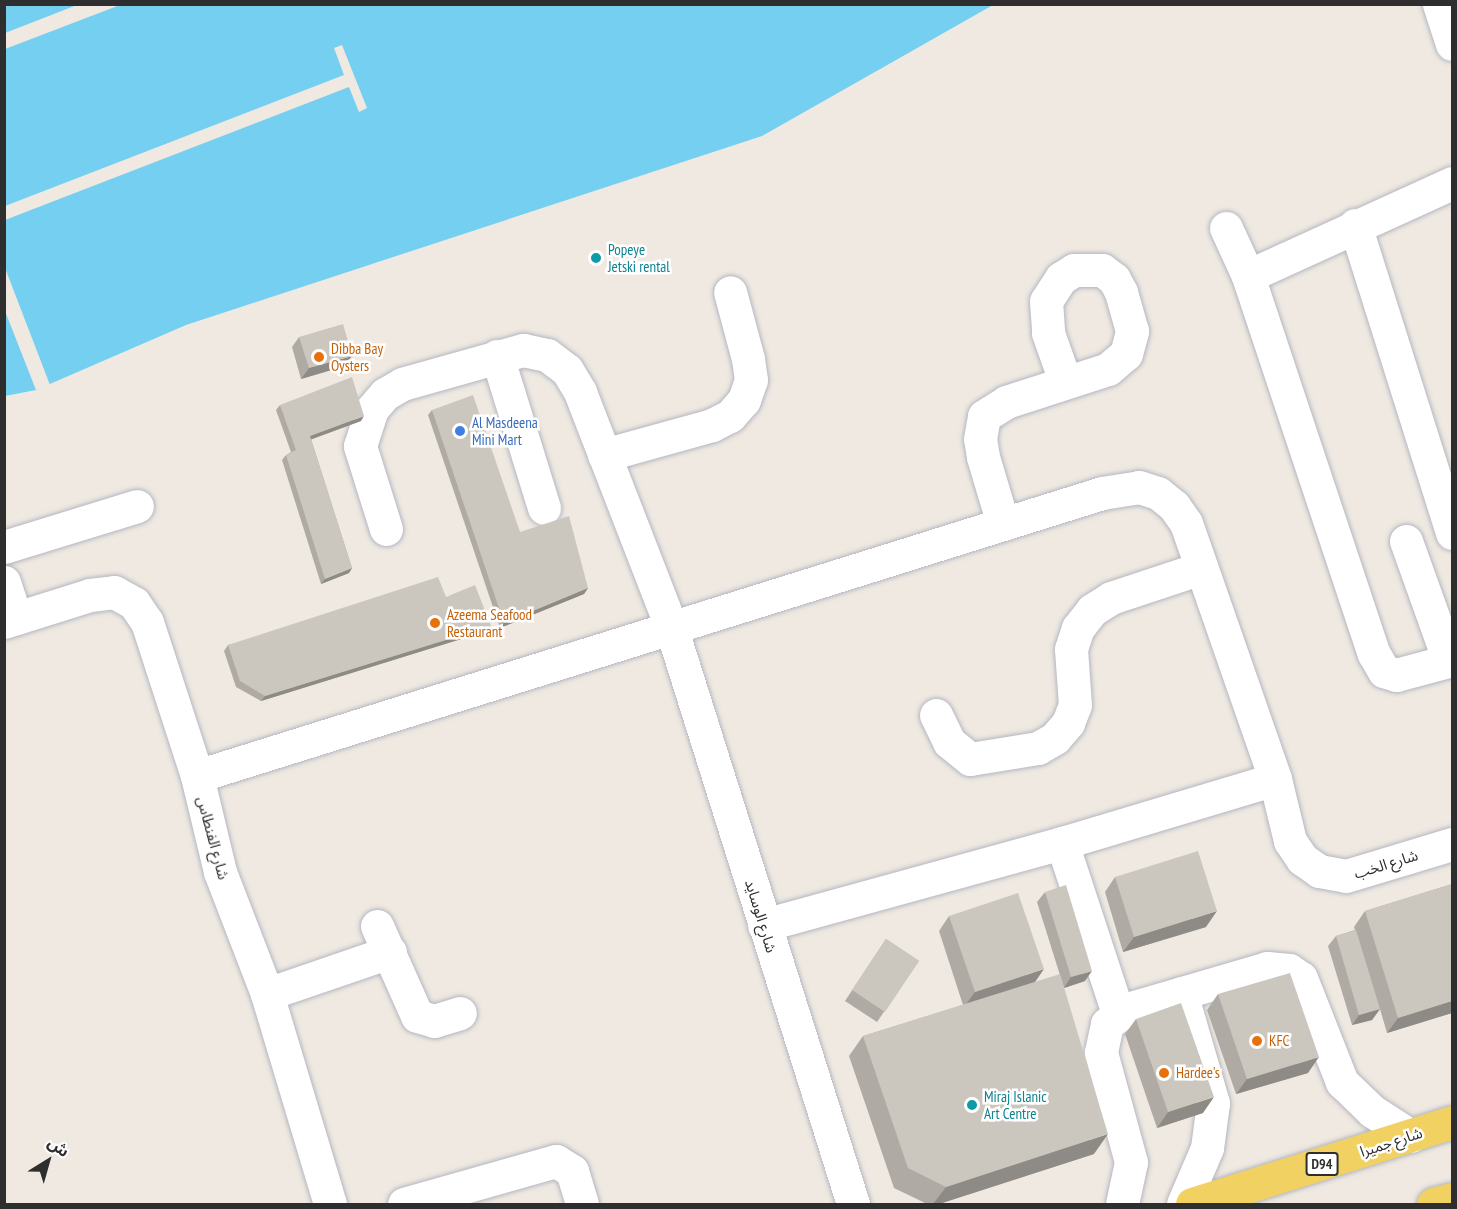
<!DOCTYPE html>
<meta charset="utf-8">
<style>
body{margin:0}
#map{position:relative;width:1457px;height:1209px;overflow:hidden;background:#efe9e1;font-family:"PT Sans Narrow","Noto Sans Arabic",sans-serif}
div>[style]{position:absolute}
.water>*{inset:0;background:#75cff0}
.pier>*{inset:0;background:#efe9e1}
.roads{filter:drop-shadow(0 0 2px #b4b7c1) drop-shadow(0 0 2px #b4b7c1)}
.minor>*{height:33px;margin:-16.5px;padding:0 16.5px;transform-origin:16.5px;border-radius:16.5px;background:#fff}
.major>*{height:33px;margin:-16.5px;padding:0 16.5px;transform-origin:16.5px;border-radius:16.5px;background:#f2d163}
.wall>*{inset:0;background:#afaba4}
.shaded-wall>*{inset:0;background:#8e8b86}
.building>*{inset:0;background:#cbc7bf}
.dots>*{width:16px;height:16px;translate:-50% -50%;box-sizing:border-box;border:3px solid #fff;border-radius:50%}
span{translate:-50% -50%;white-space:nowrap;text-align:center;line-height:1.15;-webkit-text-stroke:5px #fff;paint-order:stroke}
.shield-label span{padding:2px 4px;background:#fff;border:2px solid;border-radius:4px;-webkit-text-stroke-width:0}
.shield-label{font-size:14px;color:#2e2e2e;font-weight:700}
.culture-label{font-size:15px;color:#0d838f}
.left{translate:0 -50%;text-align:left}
.food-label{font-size:15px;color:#c56008}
.shop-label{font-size:15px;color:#366cbe}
.street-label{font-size:15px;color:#2e2e2e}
.frame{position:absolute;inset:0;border:6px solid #2e2e2e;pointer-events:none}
.north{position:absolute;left:18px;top:1131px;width:60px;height:60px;-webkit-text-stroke:4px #fff;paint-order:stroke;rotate:37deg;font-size:16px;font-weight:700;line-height:24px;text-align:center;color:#2e2e2e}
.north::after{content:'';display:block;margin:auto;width:21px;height:27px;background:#2e2e2e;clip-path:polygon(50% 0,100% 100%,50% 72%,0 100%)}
</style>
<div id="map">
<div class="water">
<div style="clip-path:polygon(5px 5px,993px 5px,762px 136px,186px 325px,36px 390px,5px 396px)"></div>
</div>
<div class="pier">
<div style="clip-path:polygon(77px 5px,120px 5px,5px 49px,5px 33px)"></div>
<div style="clip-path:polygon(342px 45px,367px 108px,359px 112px,349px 87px,5px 220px,5px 206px,344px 75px,334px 48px)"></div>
<div style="clip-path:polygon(5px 268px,50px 385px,36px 390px,5px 311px)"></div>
</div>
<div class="roads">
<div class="minor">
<div style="left:1439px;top:4px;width:42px;rotate:72deg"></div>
<div style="left:1355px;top:225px;width:323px;rotate:72.5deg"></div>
<div style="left:1226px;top:228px;width:53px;rotate:65.4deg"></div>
<div style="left:1248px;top:276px;width:398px;rotate:71.6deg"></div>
<div style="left:1374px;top:654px;width:20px;rotate:60deg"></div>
<div style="left:1384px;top:671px;width:13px;rotate:18deg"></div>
<div style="left:1396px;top:675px;width:58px;rotate:-15deg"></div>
<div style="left:1248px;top:276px;width:224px;rotate:-24.5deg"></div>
<div style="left:497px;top:356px;width:159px;rotate:72.8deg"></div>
<div style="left:604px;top:455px;width:112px;rotate:-15.5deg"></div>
<div style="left:712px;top:425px;width:20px;rotate:-27deg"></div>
<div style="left:730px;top:416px;width:21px;rotate:-49deg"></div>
<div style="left:744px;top:400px;width:21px;rotate:-71deg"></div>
<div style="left:751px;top:380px;width:21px;rotate:-98deg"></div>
<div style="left:748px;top:359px;width:69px;rotate:-105deg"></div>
<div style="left:1003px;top:524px;width:70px;rotate:-106.6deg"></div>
<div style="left:983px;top:457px;width:18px;rotate:-99deg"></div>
<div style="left:980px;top:439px;width:23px;rotate:-80deg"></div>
<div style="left:984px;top:416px;width:26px;rotate:-32deg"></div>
<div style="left:1006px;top:402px;width:107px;rotate:-17.9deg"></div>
<div style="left:1108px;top:369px;width:23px;rotate:-40deg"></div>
<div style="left:1126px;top:354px;width:24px;rotate:-75deg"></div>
<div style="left:1132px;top:331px;width:41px;rotate:-105.8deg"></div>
<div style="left:1121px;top:292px;width:15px;rotate:-118deg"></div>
<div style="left:1114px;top:279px;width:15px;rotate:-143deg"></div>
<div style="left:1102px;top:270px;width:28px;rotate:180deg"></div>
<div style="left:1074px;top:270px;width:15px;rotate:148deg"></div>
<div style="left:1061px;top:278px;width:27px;rotate:123deg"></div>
<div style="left:1046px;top:301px;width:32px;rotate:86deg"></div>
<div style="left:1048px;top:333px;width:51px;rotate:70.5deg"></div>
<div style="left:386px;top:529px;width:87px;rotate:-107.4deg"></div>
<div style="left:360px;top:446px;width:39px;rotate:-72deg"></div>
<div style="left:372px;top:409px;width:20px;rotate:-49deg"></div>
<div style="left:385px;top:394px;width:20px;rotate:-30deg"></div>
<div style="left:402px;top:384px;width:126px;rotate:-15.7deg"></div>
<div style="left:523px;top:350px;width:25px;rotate:12deg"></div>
<div style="left:547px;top:355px;width:25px;rotate:37deg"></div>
<div style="left:567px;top:370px;width:26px;rotate:59deg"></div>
<div style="left:580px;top:392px;width:252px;rotate:68.8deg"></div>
<div style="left:671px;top:627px;width:605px;rotate:72.49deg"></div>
<div style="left:1406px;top:541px;width:127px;rotate:70.3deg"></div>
<div style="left:4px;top:547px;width:139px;rotate:-17.1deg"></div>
<div style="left:4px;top:582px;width:38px;rotate:72deg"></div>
<div style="left:4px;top:622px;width:90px;rotate:-17.4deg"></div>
<div style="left:90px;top:595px;width:24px;rotate:-7deg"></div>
<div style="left:114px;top:592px;width:23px;rotate:29deg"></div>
<div style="left:134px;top:603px;width:23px;rotate:56deg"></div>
<div style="left:147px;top:622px;width:162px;rotate:72deg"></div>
<div style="left:197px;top:776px;width:99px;rotate:76.5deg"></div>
<div style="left:220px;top:872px;width:131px;rotate:68.9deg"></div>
<div style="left:267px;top:994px;width:219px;rotate:73.3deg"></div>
<div style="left:936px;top:715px;width:30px;rotate:64deg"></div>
<div style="left:949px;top:742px;width:27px;rotate:39deg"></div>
<div style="left:970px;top:759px;width:69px;rotate:-9.2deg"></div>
<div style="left:1038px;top:748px;width:20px;rotate:-30deg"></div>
<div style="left:1055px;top:738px;width:20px;rotate:-49deg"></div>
<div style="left:1068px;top:723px;width:19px;rotate:-69deg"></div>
<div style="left:1075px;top:705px;width:56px;rotate:-94.1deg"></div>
<div style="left:1071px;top:649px;width:22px;rotate:-72deg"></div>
<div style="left:1078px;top:628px;width:23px;rotate:-52deg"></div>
<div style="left:1092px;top:610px;width:22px;rotate:-32deg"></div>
<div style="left:1111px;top:598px;width:95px;rotate:-18.4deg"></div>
<div style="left:197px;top:776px;width:948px;rotate:-17.36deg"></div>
<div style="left:1102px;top:493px;width:37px;rotate:-9deg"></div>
<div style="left:1139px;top:487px;width:20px;rotate:18deg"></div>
<div style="left:1158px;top:493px;width:21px;rotate:39deg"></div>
<div style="left:1174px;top:506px;width:21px;rotate:55deg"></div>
<div style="left:1186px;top:523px;width:271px;rotate:70.8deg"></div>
<div style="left:1275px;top:779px;width:64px;rotate:76.4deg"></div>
<div style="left:1290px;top:841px;width:22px;rotate:56deg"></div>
<div style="left:1302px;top:859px;width:21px;rotate:35deg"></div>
<div style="left:1319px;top:871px;width:27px;rotate:10deg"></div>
<div style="left:1346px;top:876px;width:111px;rotate:-16.8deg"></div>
<div style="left:1062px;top:843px;width:179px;rotate:71.8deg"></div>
<div style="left:764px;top:925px;width:309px;rotate:-15.4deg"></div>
<div style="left:1062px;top:843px;width:222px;rotate:-16.7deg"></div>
<div style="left:377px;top:926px;width:98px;rotate:66deg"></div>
<div style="left:417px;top:1016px;width:18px;rotate:16deg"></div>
<div style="left:434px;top:1021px;width:27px;rotate:-17deg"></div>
<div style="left:1181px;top:993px;width:115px;rotate:73.8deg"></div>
<div style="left:1213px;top:1103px;width:45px;rotate:97.6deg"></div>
<div style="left:1207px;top:1148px;width:61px;rotate:113.2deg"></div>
<div style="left:267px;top:994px;width:130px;rotate:-18.9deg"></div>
<div style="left:404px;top:1204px;width:158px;rotate:-15.8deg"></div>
<div style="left:556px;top:1161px;width:19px;rotate:32deg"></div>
<div style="left:572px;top:1171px;width:34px;rotate:73deg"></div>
<div style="left:1122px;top:1204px;width:43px;rotate:-77.9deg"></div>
<div style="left:1131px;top:1162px;width:114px;rotate:-105.3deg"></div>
<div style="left:1101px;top:1052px;width:29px;rotate:-78deg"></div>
<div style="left:1107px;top:1024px;width:25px;rotate:-37deg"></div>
<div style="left:1127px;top:1009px;width:146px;rotate:-16.3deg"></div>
<div style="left:1267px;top:968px;width:22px;rotate:5deg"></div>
<div style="left:1289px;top:970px;width:14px;rotate:34deg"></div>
<div style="left:1301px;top:978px;width:112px;rotate:68.5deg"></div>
<div style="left:1342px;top:1082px;width:42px;rotate:44deg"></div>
<div style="left:1372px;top:1111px;width:46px;rotate:32.7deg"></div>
</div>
<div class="major">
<div style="left:1192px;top:1204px;width:273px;rotate:-17.5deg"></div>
<div style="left:1433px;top:1204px;width:20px;rotate:-15deg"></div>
</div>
</div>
<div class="wall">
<div style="clip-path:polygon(299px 337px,345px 366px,301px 379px,292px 347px)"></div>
<div style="clip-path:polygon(280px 405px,361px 421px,311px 439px,352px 568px,349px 573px,321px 584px,282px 460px,286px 455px,291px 452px,276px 410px)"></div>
<div style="clip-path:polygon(432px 410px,520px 532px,588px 588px,584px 594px,500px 628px,428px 415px)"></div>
<div style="clip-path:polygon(446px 597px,487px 631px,261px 701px,236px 687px,224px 651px,228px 645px)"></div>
<div style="clip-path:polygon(1115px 877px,1206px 927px,1123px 952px,1105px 892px)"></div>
<div style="clip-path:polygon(1452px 884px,1452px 1013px,1387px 1033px,1380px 1009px,1372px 1020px,1352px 1025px,1328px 946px,1336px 936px,1355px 930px,1354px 927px,1365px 911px)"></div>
<div style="clip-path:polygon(1045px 892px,1085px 981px,1064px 988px,1037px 902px)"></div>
<div style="clip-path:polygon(949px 916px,1035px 982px,1094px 1154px,939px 1204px,927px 1204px,894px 1188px,849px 1056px,863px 1036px,963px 1005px,939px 931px)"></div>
<div style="clip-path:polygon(886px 939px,919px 961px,877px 1022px,845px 1001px)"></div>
<div style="clip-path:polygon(1218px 994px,1308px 1073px,1236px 1094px,1207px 1010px)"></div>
<div style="clip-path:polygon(1136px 1019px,1203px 1113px,1157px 1128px,1125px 1034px)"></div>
</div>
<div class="shaded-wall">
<div style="clip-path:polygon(352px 356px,345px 366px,301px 379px,309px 368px)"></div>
<div style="clip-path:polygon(364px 416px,361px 421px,307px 441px,310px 436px)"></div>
<div style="clip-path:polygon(352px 568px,349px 573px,321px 584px,325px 579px)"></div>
<div style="clip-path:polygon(588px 588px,584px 594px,500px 628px,504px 623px)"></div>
<div style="clip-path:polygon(491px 626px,487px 631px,261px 701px,265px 696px)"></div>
<div style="clip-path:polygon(1217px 911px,1206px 927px,1123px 952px,1134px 937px)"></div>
<div style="clip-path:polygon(1044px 969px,1033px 985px,964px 1007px,975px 992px)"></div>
<div style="clip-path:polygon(1092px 971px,1085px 981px,1064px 988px,1071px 977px)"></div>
<div style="clip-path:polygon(1452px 1001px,1452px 1013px,1387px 1033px,1398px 1018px)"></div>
<div style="clip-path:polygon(1380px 1009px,1372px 1020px,1352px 1025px,1359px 1015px)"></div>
<div style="clip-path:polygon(1319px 1057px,1308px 1073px,1236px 1094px,1247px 1079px)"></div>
<div style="clip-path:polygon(1214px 1097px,1203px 1113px,1157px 1128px,1168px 1112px)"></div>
<div style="clip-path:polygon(1108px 1134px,1094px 1154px,939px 1204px,933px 1204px,946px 1187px)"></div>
</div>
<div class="building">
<div style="clip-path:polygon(343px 324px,352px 356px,309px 368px,299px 337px)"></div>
<div style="clip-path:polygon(352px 377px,364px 416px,310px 436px,352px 568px,325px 579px,286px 455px,296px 450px,280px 405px)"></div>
<div style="clip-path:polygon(473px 395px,520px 532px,569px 516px,588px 588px,504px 623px,432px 410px)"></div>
<div style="clip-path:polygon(438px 577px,446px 597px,475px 585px,491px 626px,265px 696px,240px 681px,228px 645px)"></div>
<div style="clip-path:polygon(1198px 851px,1217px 911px,1134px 937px,1115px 877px)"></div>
<div style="clip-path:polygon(1452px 884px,1452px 1001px,1398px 1018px,1365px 911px)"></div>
<div style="clip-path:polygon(1066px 885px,1092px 971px,1071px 977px,1045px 892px)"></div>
<div style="clip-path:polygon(1018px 893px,1044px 969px,975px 992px,949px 916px)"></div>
<div style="clip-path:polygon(1356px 930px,1380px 1009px,1359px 1015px,1336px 936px)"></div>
<div style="clip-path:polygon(886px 939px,919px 961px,885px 1012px,852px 990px)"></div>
<div style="clip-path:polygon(1290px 973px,1319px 1057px,1247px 1079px,1218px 994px)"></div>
<div style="clip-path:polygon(1060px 974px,1108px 1134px,946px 1187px,908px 1168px,863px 1036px)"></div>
<div style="clip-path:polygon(1181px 1003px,1214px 1097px,1168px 1112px,1136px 1019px)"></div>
</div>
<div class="dots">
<div style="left:596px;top:258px;background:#0f9aa8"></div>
<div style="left:319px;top:357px;background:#e8710a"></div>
<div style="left:460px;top:431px;background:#3f7fe0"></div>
<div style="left:435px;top:623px;background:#e8710a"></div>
<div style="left:1257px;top:1041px;background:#e8710a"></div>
<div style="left:1164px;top:1073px;background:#e8710a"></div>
<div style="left:972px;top:1105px;background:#0f9aa8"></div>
</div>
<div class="shield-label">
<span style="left:1322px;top:1164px">D94</span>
</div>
<div class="culture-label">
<span class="left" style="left:608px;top:258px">Popeye<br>Jetski rental</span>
<span class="left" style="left:984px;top:1105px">Miraj Islanic<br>Art Centre</span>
</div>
<div class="food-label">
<span class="left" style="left:331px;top:357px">Dibba Bay<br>Oysters</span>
<span class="left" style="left:447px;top:623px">Azeema Seafood<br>Restaurant</span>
<span class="left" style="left:1269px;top:1041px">KFC</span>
<span class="left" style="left:1176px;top:1073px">Hardee's</span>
</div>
<div class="shop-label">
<span class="left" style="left:472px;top:431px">Al Masdeena<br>Mini Mart</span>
</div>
<div class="street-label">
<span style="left:213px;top:838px;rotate:75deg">شارع الفنطاس</span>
<span style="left:1386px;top:864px;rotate:-17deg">شارع الخب</span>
<span style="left:761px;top:916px;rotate:73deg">شارع الوسايد</span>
<span style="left:1391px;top:1142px;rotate:-18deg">شارع جميرا</span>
</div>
<div class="frame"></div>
<div class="north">ش</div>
</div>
